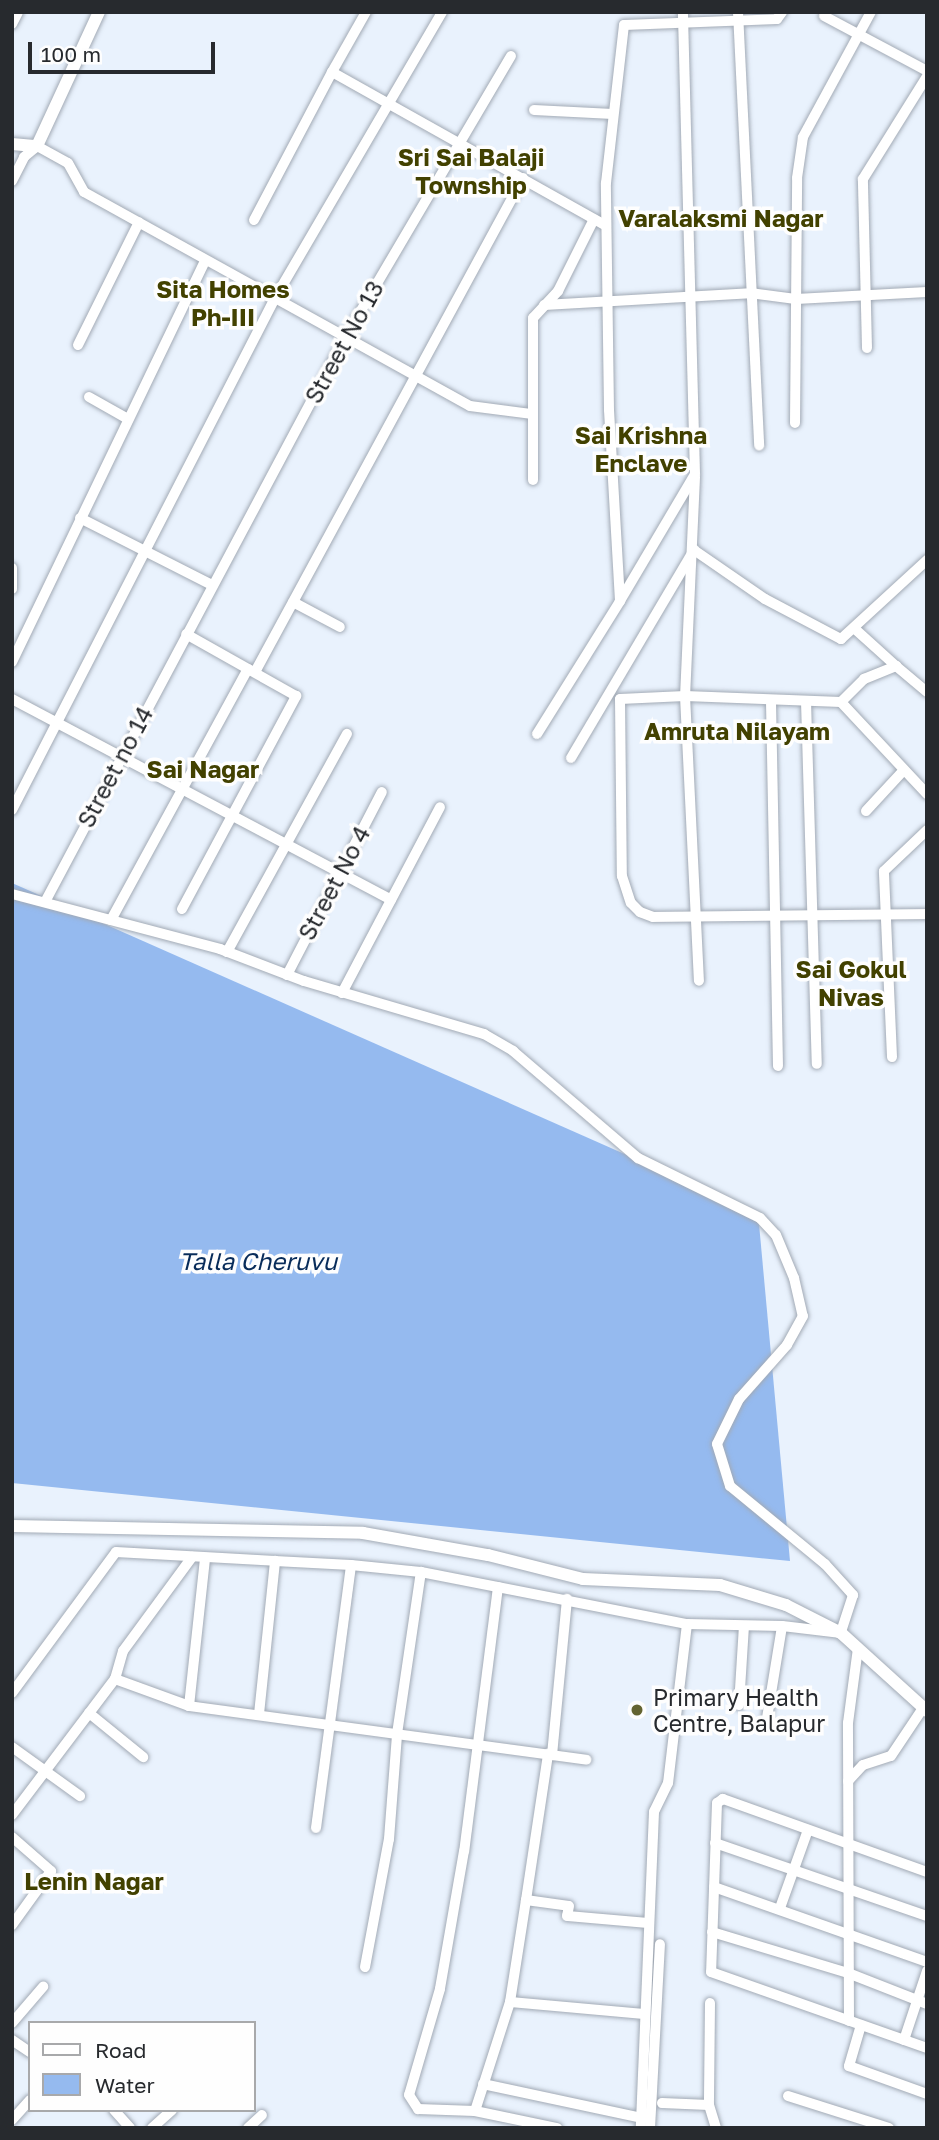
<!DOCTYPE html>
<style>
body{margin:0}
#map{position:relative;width:939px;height:2140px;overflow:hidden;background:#e9f2fd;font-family:"Golos Text",sans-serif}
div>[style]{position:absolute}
.water>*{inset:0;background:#95baef}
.roads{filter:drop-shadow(0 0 2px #a2aab5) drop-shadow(0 0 2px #a2aab5)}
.minor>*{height:10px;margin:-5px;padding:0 5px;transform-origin:5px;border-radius:5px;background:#fff}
.tertiary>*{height:12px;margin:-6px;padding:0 6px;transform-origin:6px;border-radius:6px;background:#fff}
.dots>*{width:19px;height:19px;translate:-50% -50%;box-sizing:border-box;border:4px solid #fefefe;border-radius:50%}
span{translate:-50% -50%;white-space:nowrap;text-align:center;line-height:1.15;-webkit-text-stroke:7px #fefefe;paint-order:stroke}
.street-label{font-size:23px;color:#272a2e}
.poi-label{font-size:23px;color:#272a2e}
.left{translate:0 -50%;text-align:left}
.neighbourhood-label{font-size:24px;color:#424100;font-weight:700}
.water-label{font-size:24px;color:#082c5a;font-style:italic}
.frame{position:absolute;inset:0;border:14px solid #272a2e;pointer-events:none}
.legend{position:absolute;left:28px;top:2021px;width:228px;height:91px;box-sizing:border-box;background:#fefefe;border:2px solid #a8a9ab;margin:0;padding:9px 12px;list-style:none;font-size:21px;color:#272a2e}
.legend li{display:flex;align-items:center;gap:14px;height:35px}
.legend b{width:35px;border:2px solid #a8a9ab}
.scale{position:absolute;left:28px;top:42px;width:187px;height:32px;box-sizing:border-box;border:4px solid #272a2e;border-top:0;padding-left:9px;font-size:21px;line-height:24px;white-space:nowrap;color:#272a2e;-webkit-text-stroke:5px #fefefe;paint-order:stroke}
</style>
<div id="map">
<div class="water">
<div style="clip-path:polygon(12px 883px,758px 1213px,790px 1561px,12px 1483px)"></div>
</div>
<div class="roads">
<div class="minor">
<div style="left:738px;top:12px;width:434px;rotate:87.2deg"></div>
<div style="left:824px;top:16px;width:117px;rotate:28.1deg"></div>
<div style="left:12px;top:24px;width:13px;rotate:-63deg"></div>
<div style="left:332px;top:72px;width:69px;rotate:-60.5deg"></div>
<div style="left:534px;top:110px;width:79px;rotate:2.9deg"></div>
<div style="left:12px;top:181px;width:27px;rotate:-63deg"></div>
<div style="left:24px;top:157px;width:17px;rotate:-40deg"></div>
<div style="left:37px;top:146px;width:35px;rotate:29deg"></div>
<div style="left:68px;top:163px;width:33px;rotate:61deg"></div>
<div style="left:84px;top:192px;width:441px;rotate:29deg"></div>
<div style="left:470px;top:406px;width:63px;rotate:7.4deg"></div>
<div style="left:254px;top:220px;width:167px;rotate:-62.2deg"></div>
<div style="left:332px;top:72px;width:314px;rotate:29.3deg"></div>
<div style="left:544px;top:305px;width:206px;rotate:-3.3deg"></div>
<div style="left:750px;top:293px;width:46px;rotate:7.4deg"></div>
<div style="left:796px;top:299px;width:131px;rotate:-3.1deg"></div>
<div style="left:78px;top:345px;width:137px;rotate:-63.6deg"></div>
<div style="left:867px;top:348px;width:169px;rotate:-91.4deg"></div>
<div style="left:863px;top:179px;width:121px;rotate:-58.1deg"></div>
<div style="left:89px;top:397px;width:45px;rotate:29.4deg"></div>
<div style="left:795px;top:423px;width:245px;rotate:-89.5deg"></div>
<div style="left:797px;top:178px;width:41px;rotate:-81.7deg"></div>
<div style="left:803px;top:137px;width:142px;rotate:-61.5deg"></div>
<div style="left:695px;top:477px;width:219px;rotate:92.6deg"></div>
<div style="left:685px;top:696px;width:285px;rotate:87.2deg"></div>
<div style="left:533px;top:480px;width:162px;rotate:-90deg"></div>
<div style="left:533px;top:318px;width:37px;rotate:-47deg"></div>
<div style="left:558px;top:291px;width:80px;rotate:-63.4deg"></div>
<div style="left:80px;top:518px;width:148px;rotate:26.9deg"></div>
<div style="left:12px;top:568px;width:21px;rotate:90deg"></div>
<div style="left:620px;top:601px;width:147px;rotate:-59.4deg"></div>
<div style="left:695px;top:474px;width:462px;rotate:-91.5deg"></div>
<div style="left:293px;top:602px;width:53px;rotate:28deg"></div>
<div style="left:855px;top:629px;width:55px;rotate:42.1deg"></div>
<div style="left:12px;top:662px;width:445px;rotate:-64.3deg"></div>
<div style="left:255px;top:672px;width:562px;rotate:-61.52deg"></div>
<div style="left:12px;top:699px;width:429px;rotate:27.9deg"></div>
<div style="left:806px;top:701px;width:363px;rotate:88.3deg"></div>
<div style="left:771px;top:702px;width:364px;rotate:88.9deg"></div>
<div style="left:841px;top:702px;width:33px;rotate:-45deg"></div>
<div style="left:864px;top:679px;width:35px;rotate:-22deg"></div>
<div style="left:896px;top:666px;width:40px;rotate:40deg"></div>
<div style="left:537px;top:734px;width:157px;rotate:-58deg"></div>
<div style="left:620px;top:601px;width:191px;rotate:-93.3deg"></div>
<div style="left:609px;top:410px;width:227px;rotate:-90.8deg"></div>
<div style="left:606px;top:183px;width:159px;rotate:-83.5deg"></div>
<div style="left:624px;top:25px;width:153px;rotate:-2.2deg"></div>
<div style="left:777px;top:19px;width:9px;rotate:-54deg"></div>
<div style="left:571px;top:758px;width:242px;rotate:-59.4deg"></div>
<div style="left:694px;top:550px;width:86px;rotate:34.6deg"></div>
<div style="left:765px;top:599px;width:86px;rotate:27.8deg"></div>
<div style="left:841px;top:639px;width:117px;rotate:-42.6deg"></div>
<div style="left:927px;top:794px;width:126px;rotate:-133.1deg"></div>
<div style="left:841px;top:702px;width:156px;rotate:-177.8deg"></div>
<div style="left:685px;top:696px;width:65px;rotate:177.4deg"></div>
<div style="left:620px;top:699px;width:177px;rotate:89.4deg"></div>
<div style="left:622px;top:876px;width:28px;rotate:72deg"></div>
<div style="left:631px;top:903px;width:13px;rotate:45deg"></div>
<div style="left:640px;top:912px;width:14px;rotate:21deg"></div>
<div style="left:653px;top:917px;width:274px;rotate:-0.6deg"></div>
<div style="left:12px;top:810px;width:576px;rotate:-62.81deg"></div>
<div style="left:275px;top:298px;width:331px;rotate:-59.7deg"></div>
<div style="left:866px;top:811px;width:53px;rotate:-47.3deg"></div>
<div style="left:12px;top:894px;width:215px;rotate:14.8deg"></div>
<div style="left:220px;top:949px;width:90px;rotate:20.9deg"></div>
<div style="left:304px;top:981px;width:188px;rotate:16.4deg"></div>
<div style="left:484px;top:1034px;width:34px;rotate:30deg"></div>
<div style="left:513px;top:1051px;width:165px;rotate:40.6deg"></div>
<div style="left:638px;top:1158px;width:136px;rotate:26.2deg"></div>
<div style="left:760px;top:1218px;width:23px;rotate:47deg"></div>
<div style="left:776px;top:1235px;width:47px;rotate:67.3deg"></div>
<div style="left:794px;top:1278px;width:39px;rotate:77deg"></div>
<div style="left:803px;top:1316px;width:33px;rotate:119deg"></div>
<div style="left:787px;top:1345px;width:72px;rotate:131.6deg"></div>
<div style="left:739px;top:1399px;width:50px;rotate:116.1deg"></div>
<div style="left:717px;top:1444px;width:44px;rotate:72.8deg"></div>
<div style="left:730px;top:1486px;width:123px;rotate:39.4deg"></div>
<div style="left:825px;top:1564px;width:42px;rotate:47.9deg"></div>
<div style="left:853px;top:1595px;width:40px;rotate:108deg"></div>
<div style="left:841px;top:1633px;width:59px;rotate:-173.2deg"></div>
<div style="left:782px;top:1626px;width:95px;rotate:-178.8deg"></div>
<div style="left:687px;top:1624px;width:160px;rotate:96.8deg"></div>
<div style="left:668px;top:1783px;width:32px;rotate:116deg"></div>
<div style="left:654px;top:1812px;width:316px;rotate:92.4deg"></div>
<div style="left:45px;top:902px;width:641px;rotate:-62deg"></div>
<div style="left:346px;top:336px;width:325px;rotate:-59.5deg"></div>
<div style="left:182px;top:909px;width:242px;rotate:-61.8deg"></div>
<div style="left:296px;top:696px;width:126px;rotate:-150.6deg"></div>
<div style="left:111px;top:920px;width:286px;rotate:-61.4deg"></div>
<div style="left:227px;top:952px;width:249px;rotate:-61.2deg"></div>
<div style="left:287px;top:975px;width:206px;rotate:-62.6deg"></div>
<div style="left:342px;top:993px;width:210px;rotate:-62.2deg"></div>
<div style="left:892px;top:1057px;width:186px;rotate:-92.5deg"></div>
<div style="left:884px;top:871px;width:59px;rotate:-43.6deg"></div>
<div style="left:498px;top:1587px;width:266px;rotate:97.3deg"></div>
<div style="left:464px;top:1851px;width:140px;rotate:99.9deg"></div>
<div style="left:440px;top:1989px;width:110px;rotate:106.3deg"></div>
<div style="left:409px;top:2095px;width:17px;rotate:57deg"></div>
<div style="left:418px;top:2109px;width:57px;rotate:2deg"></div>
<div style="left:475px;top:2111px;width:84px;rotate:11.7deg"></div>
<div style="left:115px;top:1679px;width:29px;rotate:-74deg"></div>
<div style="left:123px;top:1651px;width:117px;rotate:-53.7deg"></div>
<div style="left:12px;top:1693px;width:175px;rotate:-53.6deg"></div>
<div style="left:116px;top:1552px;width:159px;rotate:3.2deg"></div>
<div style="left:739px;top:1705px;width:79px;rotate:-86.4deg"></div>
<div style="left:189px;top:1706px;width:149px;rotate:-83.8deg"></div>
<div style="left:89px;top:1713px;width:70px;rotate:39.2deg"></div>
<div style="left:259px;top:1714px;width:154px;rotate:-84deg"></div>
<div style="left:275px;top:1561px;width:76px;rotate:3deg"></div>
<div style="left:767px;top:1718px;width:93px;rotate:-80.7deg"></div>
<div style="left:12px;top:1747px;width:84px;rotate:35.8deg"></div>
<div style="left:552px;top:1755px;width:157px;rotate:-84.5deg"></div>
<div style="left:848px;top:1781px;width:22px;rotate:-47deg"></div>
<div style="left:863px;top:1765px;width:29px;rotate:-18deg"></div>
<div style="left:891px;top:1756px;width:58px;rotate:-56.3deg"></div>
<div style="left:12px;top:1815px;width:171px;rotate:-52.9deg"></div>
<div style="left:115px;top:1679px;width:79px;rotate:20deg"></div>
<div style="left:189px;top:1706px;width:401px;rotate:7.7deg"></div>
<div style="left:316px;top:1828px;width:265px;rotate:-82.4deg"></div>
<div style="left:351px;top:1565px;width:70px;rotate:5.7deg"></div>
<div style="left:421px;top:1572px;width:271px;rotate:11.1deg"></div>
<div style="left:12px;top:1837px;width:52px;rotate:41.1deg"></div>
<div style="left:51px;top:1871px;width:67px;rotate:125.8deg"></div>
<div style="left:715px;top:1843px;width:224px;rotate:19deg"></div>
<div style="left:927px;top:1872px;width:217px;rotate:-160.3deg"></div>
<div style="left:723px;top:1799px;width:7px;rotate:146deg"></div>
<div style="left:717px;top:1803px;width:169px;rotate:92deg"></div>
<div style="left:711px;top:1972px;width:229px;rotate:19.4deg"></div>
<div style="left:714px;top:1887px;width:226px;rotate:19.4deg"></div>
<div style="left:526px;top:1900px;width:148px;rotate:-81.4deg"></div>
<div style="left:780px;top:1908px;width:83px;rotate:-70.3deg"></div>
<div style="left:712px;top:1932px;width:142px;rotate:16.8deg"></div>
<div style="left:848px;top:1973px;width:85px;rotate:21.4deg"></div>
<div style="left:365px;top:1967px;width:130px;rotate:-79.4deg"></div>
<div style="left:389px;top:1839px;width:105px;rotate:-85.6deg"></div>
<div style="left:397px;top:1734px;width:164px;rotate:-81.6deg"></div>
<div style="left:510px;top:2002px;width:135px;rotate:5.1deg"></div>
<div style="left:710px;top:2003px;width:102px;rotate:90.6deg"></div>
<div style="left:709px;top:2105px;width:24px;rotate:73deg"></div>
<div style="left:849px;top:2021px;width:298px;rotate:-90.2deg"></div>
<div style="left:848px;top:1723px;width:76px;rotate:-82.4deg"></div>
<div style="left:12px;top:2023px;width:48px;rotate:-49.3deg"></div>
<div style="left:861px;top:2025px;width:43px;rotate:106.3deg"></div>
<div style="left:849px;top:2066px;width:83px;rotate:19.7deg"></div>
<div style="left:12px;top:2040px;width:22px;rotate:34deg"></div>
<div style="left:904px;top:2040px;width:73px;rotate:-71.6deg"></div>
<div style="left:483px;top:2084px;width:162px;rotate:12.1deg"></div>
<div style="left:788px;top:2096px;width:106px;rotate:17.6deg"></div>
<div style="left:662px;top:2103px;width:47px;rotate:2.4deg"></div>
<div style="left:114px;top:2110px;width:24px;rotate:48deg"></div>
<div style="left:475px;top:2111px;width:114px;rotate:-72.2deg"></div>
<div style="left:510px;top:2002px;width:103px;rotate:-81.1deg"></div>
<div style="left:526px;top:1900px;width:43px;rotate:7.9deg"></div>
<div style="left:569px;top:1906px;width:10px;rotate:101deg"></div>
<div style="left:567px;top:1916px;width:82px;rotate:4.9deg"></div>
<div style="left:12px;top:2120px;width:27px;rotate:-48deg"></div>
<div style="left:152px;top:2128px;width:27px;rotate:-42deg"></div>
<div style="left:248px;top:2128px;width:19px;rotate:-43deg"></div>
<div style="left:650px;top:2128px;width:184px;rotate:-86.9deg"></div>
</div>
<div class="tertiary">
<div style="left:12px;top:144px;width:25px;rotate:5deg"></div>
<div style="left:37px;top:146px;width:148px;rotate:-65.2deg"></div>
<div style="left:12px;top:1526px;width:351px;rotate:1.1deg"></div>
<div style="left:363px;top:1533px;width:127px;rotate:10deg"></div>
<div style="left:488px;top:1555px;width:98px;rotate:14.2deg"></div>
<div style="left:583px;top:1579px;width:137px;rotate:2.5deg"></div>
<div style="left:720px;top:1585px;width:69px;rotate:16.9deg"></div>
<div style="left:786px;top:1605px;width:62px;rotate:27deg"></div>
<div style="left:841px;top:1633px;width:116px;rotate:42.2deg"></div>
</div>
</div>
<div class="dots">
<div style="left:637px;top:1710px;background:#646431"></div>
</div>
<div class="street-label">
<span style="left:344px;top:342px;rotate:-61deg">Street No 13</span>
<span style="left:115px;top:767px;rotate:-62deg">Street no 14</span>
<span style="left:334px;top:883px;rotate:-62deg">Street No 4</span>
</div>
<div class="poi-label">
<span class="left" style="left:653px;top:1710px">Primary Health<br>Centre, Balapur</span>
</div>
<div class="neighbourhood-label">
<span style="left:471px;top:171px">Sri Sai Balaji<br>Township</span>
<span style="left:721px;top:218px">Varalaksmi Nagar</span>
<span style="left:223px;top:303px">Sita Homes<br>Ph-III</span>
<span style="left:641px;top:449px">Sai Krishna<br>Enclave</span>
<span style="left:737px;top:731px">Amruta Nilayam</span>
<span style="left:203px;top:769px">Sai Nagar</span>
<span style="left:851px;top:983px">Sai Gokul<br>Nivas</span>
<span style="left:94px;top:1881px">Lenin Nagar</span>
</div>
<div class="water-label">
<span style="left:258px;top:1261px">Talla Cheruvu</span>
</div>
<div class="frame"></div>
<ul class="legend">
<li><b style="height:9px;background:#fff"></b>Road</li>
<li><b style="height:19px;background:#95baef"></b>Water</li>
</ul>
<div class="scale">100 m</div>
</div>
